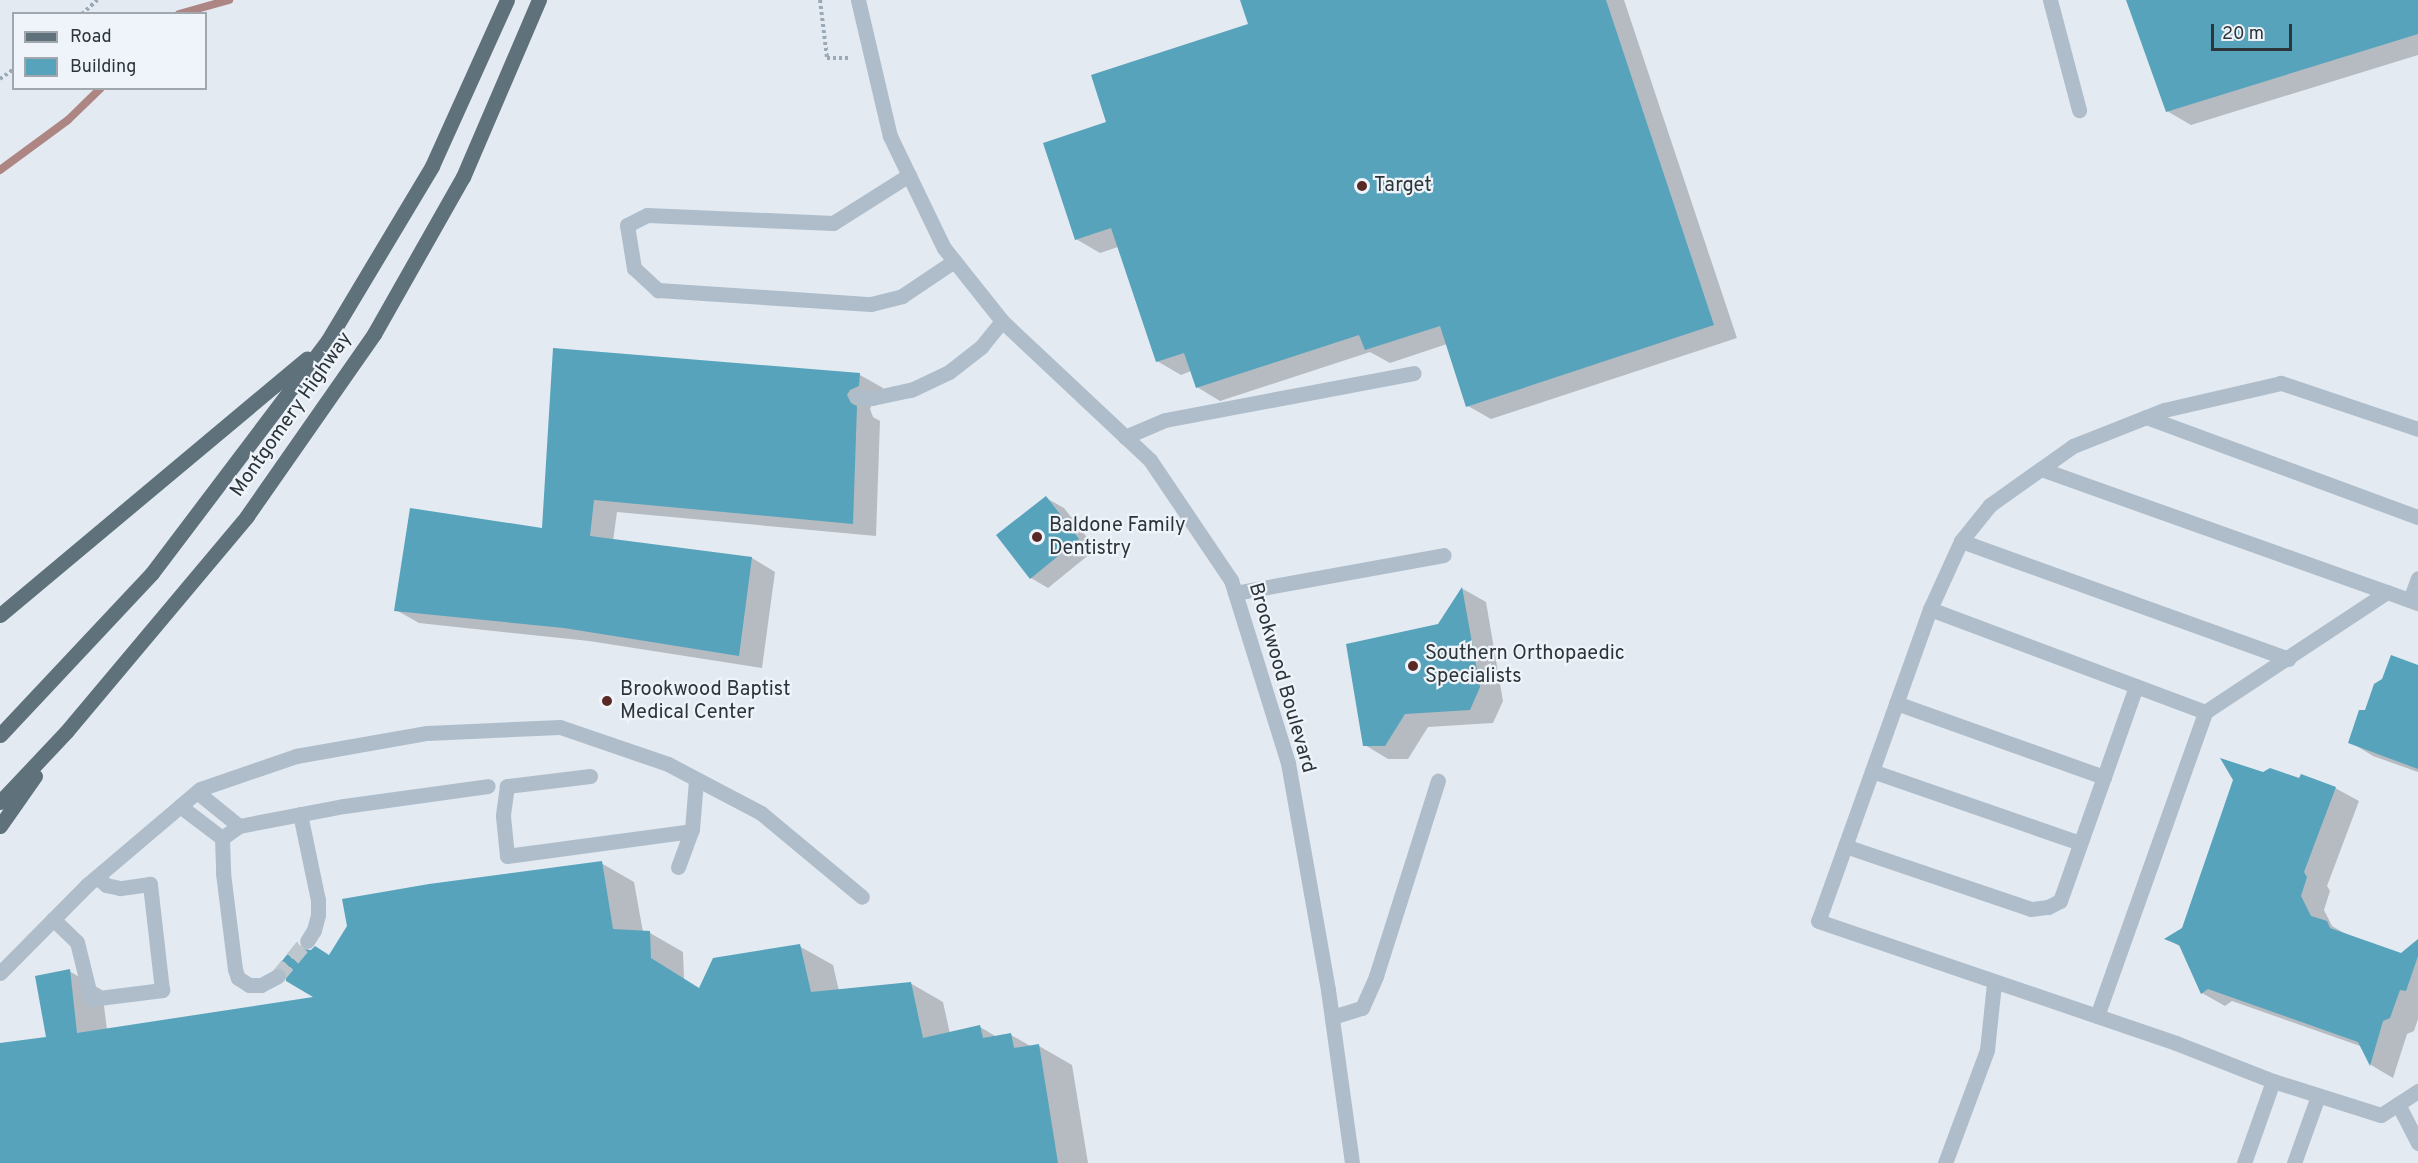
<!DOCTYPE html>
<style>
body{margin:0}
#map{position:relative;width:2418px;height:1163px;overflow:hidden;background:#e3eaf2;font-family:Overpass,sans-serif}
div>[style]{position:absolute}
.shadow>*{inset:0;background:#0003}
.stream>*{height:8px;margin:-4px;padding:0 4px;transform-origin:4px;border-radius:4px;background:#ad8684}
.building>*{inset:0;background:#57a3bc}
.minor-tunnel>*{height:15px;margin-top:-7.5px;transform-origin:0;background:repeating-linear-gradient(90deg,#bec6cd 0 15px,transparent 0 23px)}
.path>*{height:4px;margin-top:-2px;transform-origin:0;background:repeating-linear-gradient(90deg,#99a9b6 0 3px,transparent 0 6px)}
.minor>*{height:15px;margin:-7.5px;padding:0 7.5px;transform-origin:7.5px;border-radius:7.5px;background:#afbdca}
.major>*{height:15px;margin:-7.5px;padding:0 7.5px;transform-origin:7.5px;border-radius:7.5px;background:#5f717a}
.dots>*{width:16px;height:16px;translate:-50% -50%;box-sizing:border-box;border:3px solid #eff4fa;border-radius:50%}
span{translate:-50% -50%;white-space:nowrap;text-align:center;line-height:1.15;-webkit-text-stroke:4.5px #eff4fa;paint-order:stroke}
.poi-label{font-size:20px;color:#2c3539}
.left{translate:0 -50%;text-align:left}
.street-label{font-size:20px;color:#2c3539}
.legend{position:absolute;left:12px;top:12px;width:195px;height:78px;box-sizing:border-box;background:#eff4fa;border:2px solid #a1a8ad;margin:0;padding:8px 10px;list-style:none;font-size:18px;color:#2c3539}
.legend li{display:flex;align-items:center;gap:12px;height:30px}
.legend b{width:30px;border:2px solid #a1a8ad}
.scale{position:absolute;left:2211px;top:24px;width:81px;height:27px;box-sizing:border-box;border:3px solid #2c3539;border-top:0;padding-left:8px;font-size:18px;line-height:21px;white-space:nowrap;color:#2c3539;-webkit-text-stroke:4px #eff4fa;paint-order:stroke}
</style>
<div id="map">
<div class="shadow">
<div style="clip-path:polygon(1241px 0,1624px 0,1737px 338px,1491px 419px,1468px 406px,1447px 344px,1390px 363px,1370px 352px,1220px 401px,1197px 387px,1191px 371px,1181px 375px,1157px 361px,1118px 247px,1100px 253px,1076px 239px,1108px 123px,1249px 25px)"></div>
<div style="clip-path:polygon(2128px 0,2418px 0,2418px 55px,2191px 125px,2167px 111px)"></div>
<div style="clip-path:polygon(554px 350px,860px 375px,883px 388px,881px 399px,873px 402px,870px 409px,873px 417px,880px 421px,876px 536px,617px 512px,613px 541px,752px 558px,775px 572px,762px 668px,589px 641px,419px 623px,396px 610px,544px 530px)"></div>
<div style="clip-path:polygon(1046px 498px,1064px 508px,1096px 549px,1048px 588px,1031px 578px)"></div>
<div style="clip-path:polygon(1463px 589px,1486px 602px,1503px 701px,1493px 723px,1428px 727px,1408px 759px,1388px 759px,1365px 745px)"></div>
<div style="clip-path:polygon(2418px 666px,2418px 772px,2373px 756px,2350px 742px,2366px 712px)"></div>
<div style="clip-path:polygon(2264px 774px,2335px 788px,2359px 801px,2327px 886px,2330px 891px,2324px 910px,2332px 926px,2351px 937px,2401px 955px,2418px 941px,2418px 1019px,2414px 1031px,2407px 1034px,2393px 1078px,2371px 1065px,2363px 1047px,2232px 1001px,2225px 1006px,2202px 993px,2181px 947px,2167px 939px,2183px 929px)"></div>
<div style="clip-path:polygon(601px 863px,634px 882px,643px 932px,650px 933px,683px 952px,684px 979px,700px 989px,799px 946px,833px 965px,839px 991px,910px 983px,943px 1002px,950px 1034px,980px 1027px,997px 1037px,1011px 1035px,1032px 1047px,1039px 1046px,1072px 1065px,1088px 1163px,0 1163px,0 1045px,48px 1038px,69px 971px,102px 990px,107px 1030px,317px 998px,298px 944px,311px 952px,330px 956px)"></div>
</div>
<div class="stream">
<div style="left:179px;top:14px;width:52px;rotate:-15.6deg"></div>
<div style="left:0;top:170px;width:84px;rotate:-36.3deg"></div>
<div style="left:68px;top:120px;width:46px;rotate:-44.1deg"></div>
</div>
<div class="building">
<div style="clip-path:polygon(1240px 0,1606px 0,1714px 325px,1466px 407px,1440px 326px,1365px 350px,1359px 335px,1196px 388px,1184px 353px,1156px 362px,1111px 228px,1075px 240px,1043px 143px,1106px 122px,1091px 75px,1248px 24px)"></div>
<div style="clip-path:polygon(2126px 0,2418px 0,2418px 34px,2166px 112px)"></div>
<div style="clip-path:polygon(553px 348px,860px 373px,859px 386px,850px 390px,847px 395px,851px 403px,857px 406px,853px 524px,594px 500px,590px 536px,752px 557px,739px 656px,564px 628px,394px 611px,410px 508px,542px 528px)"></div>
<div style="clip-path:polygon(1046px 496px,1079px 539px,1030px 579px,996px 535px)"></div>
<div style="clip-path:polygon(1462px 587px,1480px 687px,1470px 710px,1405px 714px,1385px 746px,1363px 746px,1346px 644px,1438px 624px)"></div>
<div style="clip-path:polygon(2391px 655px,2418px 665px,2418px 769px,2348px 743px,2359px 710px,2365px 710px,2374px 684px,2382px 679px)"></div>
<div style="clip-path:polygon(2220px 758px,2263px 772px,2270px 768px,2299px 778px,2301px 774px,2336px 787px,2304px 872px,2307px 877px,2301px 896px,2311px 916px,2327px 921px,2330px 928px,2401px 953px,2418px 939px,2418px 956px,2406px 991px,2400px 990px,2390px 1018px,2383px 1021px,2370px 1066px,2358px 1042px,2208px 989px,2201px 994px,2179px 945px,2164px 939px,2182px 928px,2233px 780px)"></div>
<div style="clip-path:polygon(602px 861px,613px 929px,650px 931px,651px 958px,699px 988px,713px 958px,800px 944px,811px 992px,911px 982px,923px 1038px,980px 1025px,983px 1038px,1011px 1033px,1014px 1048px,1039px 1044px,1058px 1163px,0 1163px,0 1043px,46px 1037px,35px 976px,70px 969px,77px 1033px,313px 997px,286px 981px,286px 971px,278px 966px,297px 942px,302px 949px,311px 950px,315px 946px,329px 955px,347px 926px,342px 899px,429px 884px)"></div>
</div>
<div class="minor-tunnel">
<div style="left:278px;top:976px;width:45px;rotate:-50.4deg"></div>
</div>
<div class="path">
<div style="left:820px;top:0;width:58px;rotate:83.1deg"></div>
<div style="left:827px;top:58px;width:24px"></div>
<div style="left:82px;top:14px;width:21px;rotate:-43deg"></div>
<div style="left:0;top:79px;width:17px;rotate:-36deg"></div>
</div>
<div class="minor">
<div style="left:858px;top:0;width:140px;rotate:76.8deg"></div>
<div style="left:890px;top:136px;width:124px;rotate:64.3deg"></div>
<div style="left:944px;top:248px;width:93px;rotate:51.5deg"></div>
<div style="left:1002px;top:321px;width:203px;rotate:43.2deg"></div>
<div style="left:1150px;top:460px;width:145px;rotate:56deg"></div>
<div style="left:1231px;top:580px;width:192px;rotate:72.7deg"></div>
<div style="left:1288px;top:763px;width:230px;rotate:80deg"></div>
<div style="left:1328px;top:990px;width:175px;rotate:82.1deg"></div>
<div style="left:2050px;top:0;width:114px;rotate:75.2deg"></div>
<div style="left:909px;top:175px;width:90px;rotate:147.7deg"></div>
<div style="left:833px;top:223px;width:186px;rotate:-177.5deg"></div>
<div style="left:647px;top:215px;width:22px;rotate:153deg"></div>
<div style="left:627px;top:225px;width:44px;rotate:80.8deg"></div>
<div style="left:634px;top:268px;width:33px;rotate:43deg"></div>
<div style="left:658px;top:290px;width:213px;rotate:3.8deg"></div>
<div style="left:871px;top:304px;width:32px;rotate:-14deg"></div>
<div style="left:902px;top:296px;width:63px;rotate:-33.9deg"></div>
<div style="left:857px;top:396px;width:15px;rotate:8deg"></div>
<div style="left:872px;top:398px;width:40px;rotate:-12deg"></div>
<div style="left:911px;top:390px;width:42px;rotate:-25.3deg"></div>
<div style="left:949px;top:372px;width:41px;rotate:-38deg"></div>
<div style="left:981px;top:347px;width:33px;rotate:-51deg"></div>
<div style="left:2146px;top:417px;width:290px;rotate:20.2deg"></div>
<div style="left:2418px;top:429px;width:145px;rotate:-161.4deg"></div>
<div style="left:2281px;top:383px;width:120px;rotate:167deg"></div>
<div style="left:2164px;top:410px;width:98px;rotate:158.4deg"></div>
<div style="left:2073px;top:446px;width:102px;rotate:144.6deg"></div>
<div style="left:1990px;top:505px;width:46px;rotate:128.9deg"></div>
<div style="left:1961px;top:541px;width:75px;rotate:114.5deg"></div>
<div style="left:1930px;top:609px;width:331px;rotate:109.7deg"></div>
<div style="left:1818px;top:921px;width:378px;rotate:18.8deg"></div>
<div style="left:2176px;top:1043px;width:104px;rotate:21.4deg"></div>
<div style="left:2273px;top:1081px;width:113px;rotate:17.5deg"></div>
<div style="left:2381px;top:1115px;width:44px;rotate:-33deg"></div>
<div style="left:1125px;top:437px;width:43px;rotate:-23deg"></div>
<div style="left:1165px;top:420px;width:253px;rotate:-10.7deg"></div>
<div style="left:2041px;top:469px;width:367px;rotate:19.6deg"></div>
<div style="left:1961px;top:541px;width:348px;rotate:19.8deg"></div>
<div style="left:1235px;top:593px;width:212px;rotate:-10.3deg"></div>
<div style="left:2410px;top:600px;width:23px;rotate:-70deg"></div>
<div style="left:1930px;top:609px;width:294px;rotate:20.5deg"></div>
<div style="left:1896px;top:703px;width:221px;rotate:19.6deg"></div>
<div style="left:1872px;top:771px;width:220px;rotate:19.1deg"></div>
<div style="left:590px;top:776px;width:84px;rotate:173.1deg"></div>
<div style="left:507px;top:786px;width:30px;rotate:98deg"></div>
<div style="left:503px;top:816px;width:40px;rotate:84.3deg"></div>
<div style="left:507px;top:856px;width:186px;rotate:-7.7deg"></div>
<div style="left:197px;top:792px;width:54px;rotate:39deg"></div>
<div style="left:180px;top:806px;width:53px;rotate:37.3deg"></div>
<div style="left:300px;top:814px;width:88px;rotate:78.2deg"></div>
<div style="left:318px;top:900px;width:15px;rotate:90deg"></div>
<div style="left:318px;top:915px;width:16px;rotate:105deg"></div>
<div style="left:314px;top:930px;width:13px;rotate:122deg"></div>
<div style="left:222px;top:838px;width:21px;rotate:-35deg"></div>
<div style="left:239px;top:826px;width:107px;rotate:-10.8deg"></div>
<div style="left:344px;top:806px;width:145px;rotate:-7.9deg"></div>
<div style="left:222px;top:838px;width:35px;rotate:88deg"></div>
<div style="left:223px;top:873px;width:97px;rotate:82.9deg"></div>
<div style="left:235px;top:969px;width:9px;rotate:72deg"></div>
<div style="left:238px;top:978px;width:13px;rotate:32deg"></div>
<div style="left:249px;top:985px;width:12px"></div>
<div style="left:261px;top:985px;width:19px;rotate:-28deg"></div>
<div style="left:1845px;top:846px;width:196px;rotate:18.7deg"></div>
<div style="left:2031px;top:909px;width:17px;rotate:-7deg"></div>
<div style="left:2048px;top:907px;width:13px;rotate:-27deg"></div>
<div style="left:2060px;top:901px;width:228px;rotate:-70.5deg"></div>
<div style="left:678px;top:867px;width:40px;rotate:-69.8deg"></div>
<div style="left:692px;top:829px;width:49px;rotate:-85.3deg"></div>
<div style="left:53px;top:919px;width:33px;rotate:44deg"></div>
<div style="left:77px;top:942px;width:59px;rotate:76.2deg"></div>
<div style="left:91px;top:999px;width:72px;rotate:-7.2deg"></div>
<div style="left:162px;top:990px;width:107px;rotate:-96.5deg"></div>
<div style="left:150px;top:884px;width:30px;rotate:172deg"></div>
<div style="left:120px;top:888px;width:14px;rotate:-168deg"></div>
<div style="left:106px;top:885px;width:12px;rotate:-138deg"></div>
<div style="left:0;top:973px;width:124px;rotate:-45.3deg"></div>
<div style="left:87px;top:885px;width:148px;rotate:-40.3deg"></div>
<div style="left:200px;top:789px;width:102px;rotate:-19deg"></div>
<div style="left:296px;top:756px;width:133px;rotate:-10deg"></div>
<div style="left:427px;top:733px;width:133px;rotate:-2.6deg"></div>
<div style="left:560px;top:727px;width:114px;rotate:18.9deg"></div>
<div style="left:668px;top:764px;width:105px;rotate:27.8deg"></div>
<div style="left:761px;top:813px;width:131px;rotate:39.7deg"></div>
<div style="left:2097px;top:1016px;width:323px;rotate:-70.4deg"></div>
<div style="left:2205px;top:712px;width:218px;rotate:-33.4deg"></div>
<div style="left:2387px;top:592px;width:33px;rotate:20deg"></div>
<div style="left:1332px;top:1017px;width:31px;rotate:-17deg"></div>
<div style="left:1362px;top:1008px;width:35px;rotate:-66deg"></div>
<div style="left:1376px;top:976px;width:205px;rotate:-72.4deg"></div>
<div style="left:2398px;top:1104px;width:44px;rotate:62.9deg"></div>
<div style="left:1945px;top:1163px;width:121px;rotate:-69.6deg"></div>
<div style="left:1987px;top:1050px;width:67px;rotate:-84deg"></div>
<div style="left:2244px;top:1163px;width:87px;rotate:-70.5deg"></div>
<div style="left:2294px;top:1163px;width:71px;rotate:-70.3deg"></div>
</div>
<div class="major">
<div style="left:0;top:615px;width:400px;rotate:-39.9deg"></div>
<div style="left:0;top:735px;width:222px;rotate:-46.8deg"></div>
<div style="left:152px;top:573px;width:292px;rotate:-52.9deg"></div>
<div style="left:328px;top:340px;width:203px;rotate:-59.1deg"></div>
<div style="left:432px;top:166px;width:182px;rotate:-65.7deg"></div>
<div style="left:0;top:802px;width:96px;rotate:-46.7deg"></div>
<div style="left:66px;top:732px;width:282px;rotate:-50deg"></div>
<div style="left:247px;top:516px;width:222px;rotate:-55.1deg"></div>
<div style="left:374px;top:334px;width:180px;rotate:-60.5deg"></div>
<div style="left:463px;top:177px;width:193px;rotate:-66.8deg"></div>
<div style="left:0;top:826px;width:61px;rotate:-55deg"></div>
</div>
<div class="dots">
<div style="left:1362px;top:186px;background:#582925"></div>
<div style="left:1037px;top:537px;background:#582925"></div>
<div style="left:1413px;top:666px;background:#582925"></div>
<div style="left:607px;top:701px;background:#582925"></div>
</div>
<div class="poi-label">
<span class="left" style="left:1374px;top:186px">Target</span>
<span class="left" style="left:1049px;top:538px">Baldone Family<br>Dentistry</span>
<span class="left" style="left:1425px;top:666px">Southern Orthopaedic<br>Specialists</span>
<span class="left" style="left:620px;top:702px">Brookwood Baptist<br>Medical Center</span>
</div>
<div class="street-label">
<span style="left:292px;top:415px;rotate:-55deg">Montgomery Highway</span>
<span style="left:1281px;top:678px;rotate:74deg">Brookwood Boulevard</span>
</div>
<ul class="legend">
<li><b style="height:8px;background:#5f717a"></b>Road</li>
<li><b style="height:16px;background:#57a3bc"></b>Building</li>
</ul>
<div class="scale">20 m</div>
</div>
